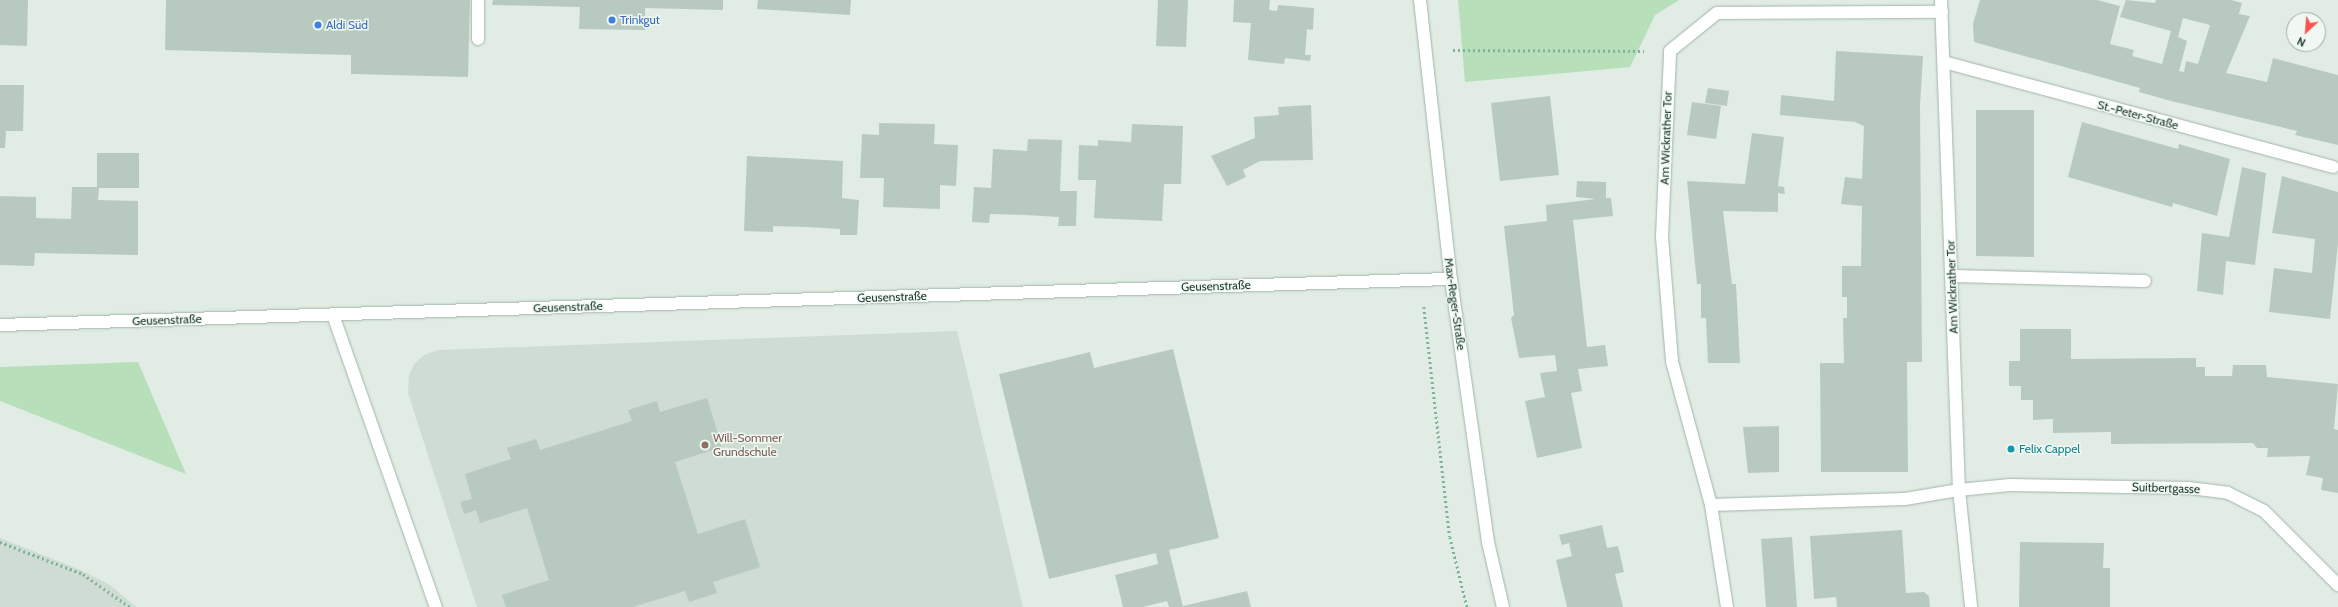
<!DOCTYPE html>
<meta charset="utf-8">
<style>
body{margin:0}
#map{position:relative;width:2338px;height:607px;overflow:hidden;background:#e0ece4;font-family:Cabin,sans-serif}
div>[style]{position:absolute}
.built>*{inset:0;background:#cedcd3}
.green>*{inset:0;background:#b7dfba}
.building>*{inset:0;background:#b8cabf}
.path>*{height:2.5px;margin-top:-1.25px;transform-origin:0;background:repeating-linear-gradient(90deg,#7eb297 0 2px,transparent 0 5px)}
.roads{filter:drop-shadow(0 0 1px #a3b4aa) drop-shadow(0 0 1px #a3b4aa)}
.service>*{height:12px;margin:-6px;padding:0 6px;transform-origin:6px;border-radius:6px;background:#fff}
.pedestrian>*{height:12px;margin:-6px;padding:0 6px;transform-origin:6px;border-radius:6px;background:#fff}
.minor>*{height:12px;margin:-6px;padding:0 6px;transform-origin:6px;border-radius:6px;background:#fff}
.tertiary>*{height:12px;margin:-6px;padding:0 6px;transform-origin:6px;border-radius:6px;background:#fff}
.dots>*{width:11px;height:11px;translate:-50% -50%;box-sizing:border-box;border:2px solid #f1f8f3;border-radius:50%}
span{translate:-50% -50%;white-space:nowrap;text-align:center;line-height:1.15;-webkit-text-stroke:3px #f1f8f3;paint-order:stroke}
.shop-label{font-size:12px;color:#366cbe}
.left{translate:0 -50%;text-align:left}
.street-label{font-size:12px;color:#203e2f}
.education-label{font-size:12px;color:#785e54}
.culture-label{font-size:12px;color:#0d838f}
.north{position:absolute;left:2286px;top:12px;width:40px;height:40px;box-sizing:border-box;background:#f1f8f3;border:1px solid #9daea5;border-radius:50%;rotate:206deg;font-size:11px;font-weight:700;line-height:16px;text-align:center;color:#203e2f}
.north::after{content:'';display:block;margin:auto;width:14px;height:18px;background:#fb544f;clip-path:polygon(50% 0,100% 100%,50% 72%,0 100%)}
</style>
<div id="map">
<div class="built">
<div style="clip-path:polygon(957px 331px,1023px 607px,477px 607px,408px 393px,409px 375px,414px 364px,424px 355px,438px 350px)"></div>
<div style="clip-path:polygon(0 538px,83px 571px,110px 585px,136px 607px,0 607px)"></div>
</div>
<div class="green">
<div style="clip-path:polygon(1458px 0,1679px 0,1655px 15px,1630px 67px,1465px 82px)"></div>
<div style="clip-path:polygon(138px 362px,186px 474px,0 401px,0 367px)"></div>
</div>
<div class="building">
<div style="clip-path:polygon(0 0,28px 0,27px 46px,0 45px)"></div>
<div style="clip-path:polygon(166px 0,470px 0,468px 77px,351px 74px,351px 55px,165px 50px)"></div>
<div style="clip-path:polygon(493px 0,723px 0,723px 10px,645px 8px,645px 30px,579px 29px,580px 7px,492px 5px)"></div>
<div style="clip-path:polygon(758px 0,851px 0,850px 15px,757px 9px)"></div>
<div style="clip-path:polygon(1158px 0,1188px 0,1186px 47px,1156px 46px)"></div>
<div style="clip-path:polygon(1234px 0,1270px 0,1269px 10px,1277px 11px,1278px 5px,1314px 8px,1313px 30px,1307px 29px,1305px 55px,1311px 55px,1310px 61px,1285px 58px,1284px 64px,1248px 60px,1251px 23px,1233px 22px)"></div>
<div style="clip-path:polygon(evenodd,1980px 0,2097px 0,2120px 6px,2110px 44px,2134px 50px,2132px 56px,2162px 64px,2171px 31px,2120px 17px,2126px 0,2155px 3px,2156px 0,2231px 0,2242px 3px,2239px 14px,2250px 16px,2226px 73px,2267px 82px,2273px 58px,2338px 75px,2338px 145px,2295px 135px,2297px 131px,2171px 101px,2139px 92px,2140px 88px,1974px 42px,1973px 24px,1980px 0,2183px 18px,2210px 25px,2198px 64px,2186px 61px,2184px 72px,2179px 71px,2187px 41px,2178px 37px,2183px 18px)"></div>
<div style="clip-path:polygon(1836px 51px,1923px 56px,1920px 106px,1922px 362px,1907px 362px,1908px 472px,1821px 472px,1820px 363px,1844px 363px,1843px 318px,1847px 318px,1847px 297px,1842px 297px,1842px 266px,1861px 266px,1862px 206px,1841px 204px,1845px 177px,1862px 179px,1864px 126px,1855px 122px,1780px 115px,1781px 95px,1834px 101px)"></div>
<div style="clip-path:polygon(0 85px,24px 85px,23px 131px,6px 131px,5px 148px,0 148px)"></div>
<div style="clip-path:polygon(1708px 88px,1729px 91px,1727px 106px,1705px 103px)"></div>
<div style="clip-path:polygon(1550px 96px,1559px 175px,1500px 181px,1491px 103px)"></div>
<div style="clip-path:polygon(1692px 102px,1721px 106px,1716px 139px,1687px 135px)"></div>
<div style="clip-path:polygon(1311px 105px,1313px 160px,1260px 161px,1243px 170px,1246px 177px,1227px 186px,1211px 156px,1255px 138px,1254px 117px,1279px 115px,1278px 107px)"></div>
<div style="clip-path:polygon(1976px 110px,2034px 110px,2034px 257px,1976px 256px)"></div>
<div style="clip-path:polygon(2082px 122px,2178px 149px,2179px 144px,2230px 159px,2217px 216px,2173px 203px,2172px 207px,2068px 177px)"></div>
<div style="clip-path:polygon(879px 123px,935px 124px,934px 144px,958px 145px,956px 186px,940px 185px,940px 209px,883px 207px,884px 178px,860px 178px,862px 134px,879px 135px)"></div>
<div style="clip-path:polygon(1132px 124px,1183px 126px,1181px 184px,1164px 184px,1162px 221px,1094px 218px,1096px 180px,1078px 180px,1079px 145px,1098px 146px,1098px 140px,1131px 142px)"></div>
<div style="clip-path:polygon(1752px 133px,1784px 137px,1778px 186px,1784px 187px,1785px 194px,1778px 193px,1778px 212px,1723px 211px,1732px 284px,1736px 284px,1740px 363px,1708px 363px,1706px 318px,1701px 318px,1701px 284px,1697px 284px,1687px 181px,1745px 184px)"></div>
<div style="clip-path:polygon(1028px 139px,1062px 140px,1060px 191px,1077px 191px,1076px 226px,1058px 226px,1059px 217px,1025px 215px,990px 214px,989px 223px,972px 222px,974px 187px,991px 188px,993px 149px,1027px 151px)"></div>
<div style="clip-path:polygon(97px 153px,139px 153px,139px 188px,99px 188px,98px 200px,138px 201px,138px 255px,35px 253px,34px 266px,0 265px,0 196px,36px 197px,36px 218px,71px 219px,72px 187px,97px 187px)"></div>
<div style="clip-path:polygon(747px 156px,843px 161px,842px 198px,859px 200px,857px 235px,840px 235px,840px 229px,806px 227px,773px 226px,773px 232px,744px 231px)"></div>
<div style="clip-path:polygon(2242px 167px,2266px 173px,2255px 265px,2226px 261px,2223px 295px,2197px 291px,2202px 233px,2229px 237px)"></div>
<div style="clip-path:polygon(2282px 176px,2338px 192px,2338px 243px,2330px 319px,2269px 312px,2274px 268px,2312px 273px,2315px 239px,2272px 233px)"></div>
<div style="clip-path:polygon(1577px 181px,1606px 182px,1606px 198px,1611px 198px,1613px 216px,1573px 220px,1587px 347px,1605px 345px,1608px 366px,1578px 369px,1582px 391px,1571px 393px,1582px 448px,1537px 458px,1525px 401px,1545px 397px,1540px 373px,1557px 371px,1555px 355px,1519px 358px,1511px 318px,1514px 315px,1504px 226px,1547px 221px,1546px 205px,1596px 199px,1576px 197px)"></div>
<div style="clip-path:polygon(2020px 329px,2071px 329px,2071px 359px,2196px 358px,2196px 367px,2205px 367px,2205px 376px,2232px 376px,2233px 365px,2266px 365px,2267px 377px,2338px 384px,2334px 429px,2338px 430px,2338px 493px,2321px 490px,2323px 478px,2306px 475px,2310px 456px,2267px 457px,2268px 448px,2257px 448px,2253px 443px,2111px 444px,2111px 432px,2053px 433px,2053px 419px,2033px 420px,2033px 400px,2021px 400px,2021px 386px,2009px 386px,2009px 361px,2020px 361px)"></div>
<div style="clip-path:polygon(1173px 349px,1219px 538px,1169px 550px,1183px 607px,1169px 607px,1167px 601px,1143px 607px,1123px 607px,1115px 575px,1158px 564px,1156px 553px,1049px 579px,999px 374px,1090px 352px,1094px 368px)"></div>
<div style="clip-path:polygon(707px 398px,722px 447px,675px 462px,698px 534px,745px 519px,760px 567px,713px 582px,717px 593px,689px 602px,685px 591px,633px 607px,506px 607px,502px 595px,549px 580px,527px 508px,480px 523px,476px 510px,464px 514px,460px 502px,472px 499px,465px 474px,511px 459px,507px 448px,536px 439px,540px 450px,632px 421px,628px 410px,657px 401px,660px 412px)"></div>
<div style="clip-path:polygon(1779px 426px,1779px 472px,1748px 473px,1743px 427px)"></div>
<div style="clip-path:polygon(1602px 525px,1607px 548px,1618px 546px,1624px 572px,1615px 574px,1623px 607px,1567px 607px,1556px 560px,1572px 556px,1569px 543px,1562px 545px,1559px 535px)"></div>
<div style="clip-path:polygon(1902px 530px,1906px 593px,1924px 592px,1929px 596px,1930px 607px,1837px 607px,1836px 597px,1814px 599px,1810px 536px)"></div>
<div style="clip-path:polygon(1792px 537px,1797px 607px,1766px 607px,1761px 539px)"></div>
<div style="clip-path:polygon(2020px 542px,2104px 543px,2103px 568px,2110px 568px,2110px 607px,2019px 607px)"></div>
<div style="clip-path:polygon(1247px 591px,1251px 607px,1183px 607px,1183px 606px)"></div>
</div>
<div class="path">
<div style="left:1453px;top:50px;width:191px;rotate:0.3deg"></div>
<div style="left:1424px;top:307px;width:231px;rotate:83.6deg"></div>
<div style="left:1450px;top:537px;width:72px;rotate:76.3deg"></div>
<div style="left:0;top:542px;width:89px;rotate:21.1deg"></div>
<div style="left:83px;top:574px;width:57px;rotate:35.1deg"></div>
</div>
<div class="roads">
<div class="service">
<div style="left:478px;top:39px;width:39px;rotate:-90deg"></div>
<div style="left:1951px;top:276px;width:194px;rotate:1.5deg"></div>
<div style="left:333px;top:315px;width:310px;rotate:70.6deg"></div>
</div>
<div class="pedestrian">
<div style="left:1944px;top:62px;width:403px;rotate:15.1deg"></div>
</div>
<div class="minor">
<div style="left:1941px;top:0;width:490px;rotate:87.9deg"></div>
<div style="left:1959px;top:490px;width:118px;rotate:84.1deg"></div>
<div style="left:0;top:325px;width:1452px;rotate:-1.82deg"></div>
<div style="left:1711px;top:505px;width:194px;rotate:-1.8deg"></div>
<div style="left:1905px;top:499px;width:55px;rotate:-9.5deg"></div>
<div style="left:1959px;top:490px;width:51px;rotate:-5.6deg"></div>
<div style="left:2010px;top:485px;width:179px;rotate:1deg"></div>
<div style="left:2189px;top:488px;width:39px;rotate:7deg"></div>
<div style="left:2228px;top:493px;width:40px;rotate:26.6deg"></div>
<div style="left:2264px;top:511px;width:105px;rotate:45deg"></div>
<div style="left:1727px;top:607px;width:103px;rotate:-98.9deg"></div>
<div style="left:1711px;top:505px;width:149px;rotate:-105.2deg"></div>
<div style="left:1672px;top:361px;width:124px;rotate:-94.6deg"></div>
<div style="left:1662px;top:237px;width:186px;rotate:-87.5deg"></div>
<div style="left:1670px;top:51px;width:60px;rotate:-39deg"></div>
<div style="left:1717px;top:13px;width:225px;rotate:-0.3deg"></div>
</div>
<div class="tertiary">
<div style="left:1420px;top:0;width:281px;rotate:83.7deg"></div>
<div style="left:1451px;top:279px;width:266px;rotate:82deg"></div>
<div style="left:1488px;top:542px;width:67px;rotate:77deg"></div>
</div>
</div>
<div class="dots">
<div style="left:612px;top:20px;background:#3f7fe0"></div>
<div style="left:318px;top:25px;background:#3f7fe0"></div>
<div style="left:705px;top:445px;background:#8d6e63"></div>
<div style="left:2011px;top:449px;background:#0f9aa8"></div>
</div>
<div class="shop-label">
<span class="left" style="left:620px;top:20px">Trinkgut</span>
<span class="left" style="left:326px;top:25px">Aldi Süd</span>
</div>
<div class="street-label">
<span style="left:2138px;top:115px;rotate:15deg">St.-Peter-Straße</span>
<span style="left:1666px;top:138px;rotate:-88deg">Am Wickrather Tor</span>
<span style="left:1216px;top:286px;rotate:-2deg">Geusenstraße</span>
<span style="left:1952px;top:287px;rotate:-92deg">Am Wickrather Tor</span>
<span style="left:892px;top:297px;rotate:-2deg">Geusenstraße</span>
<span style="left:1455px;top:304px;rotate:82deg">Max-Reger-Straße</span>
<span style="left:568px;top:307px;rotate:-2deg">Geusenstraße</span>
<span style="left:167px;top:320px;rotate:-2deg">Geusenstraße</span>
<span style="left:2166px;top:488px;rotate:2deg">Suitbertgasse</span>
</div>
<div class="education-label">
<span class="left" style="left:713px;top:445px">Will-Sommer<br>Grundschule</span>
</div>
<div class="culture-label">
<span class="left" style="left:2019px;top:449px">Felix Cappel</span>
</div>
<div class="north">N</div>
</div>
